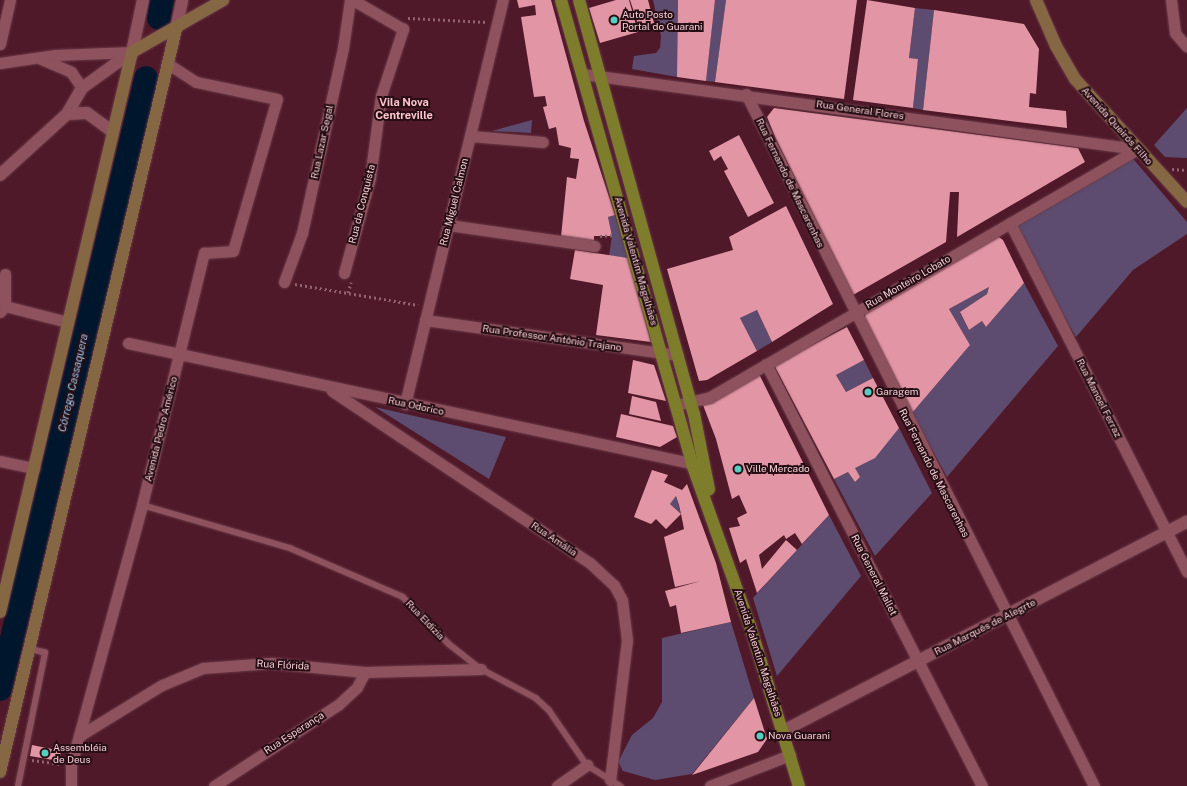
<!DOCTYPE html>
<meta charset="utf-8">
<style>
body{margin:0}
#map{position:relative;width:1187px;height:786px;overflow:hidden;background:#501929;font-family:"Public Sans",sans-serif}
div>[style]{position:absolute}
.green>*{inset:0;background:#5d4c6f}
.river>*{height:24px;margin:-12px;padding:0 12px;transform-origin:12px;border-radius:12px;background:#00162c}
.building>*{inset:0;background:#e296a5}
.path>*{height:2.5px;margin-top:-1.25px;transform-origin:0;background:repeating-linear-gradient(90deg,#92626e 0 2px,transparent 0 5px)}
.roads{filter:drop-shadow(0 0 1px #693a48) drop-shadow(0 0 1px #693a48)}
.service>*{height:5.5px;margin:-2.75px;padding:0 2.75px;transform-origin:2.75px;border-radius:2.75px;background:#8e515e}
.minor>*{height:11px;margin:-5.5px;padding:0 5.5px;transform-origin:5.5px;border-radius:5.5px;background:#8e515e}
.tertiary>*{height:12px;margin:-6px;padding:0 6px;transform-origin:6px;border-radius:6px;background:#8e515e}
.secondary>*{height:12px;margin:-6px;padding:0 6px;transform-origin:6px;border-radius:6px;background:#866744}
.primary>*{height:12px;margin:-6px;padding:0 6px;transform-origin:6px;border-radius:6px;background:#7d7d2b}
.dots>*{width:11px;height:11px;translate:-50% -50%;box-sizing:border-box;border:2px solid #270e14;border-radius:50%}
span{translate:-50% -50%;white-space:nowrap;text-align:center;line-height:1.15;-webkit-text-stroke:4px #270e14;paint-order:stroke}
.poi-label{font-size:10px;color:#f3ced4}
.left{translate:0 -50%;text-align:left}
.street-label{font-size:10px;color:#f3ced4}
.neighbourhood-label{font-size:11px;color:#fec4cf;font-weight:700}
.water-label{font-size:11px;color:#9cc9f2;font-style:italic}
</style>
<div id="map">
<div class="green">
<div style="clip-path:polygon(653px 0,678px 0,677px 77px,632px 69px,634px 56px,656px 53px,660px 48px,661px 36px)"></div>
<div style="clip-path:polygon(715px 0,726px 0,715px 82px,706px 81px)"></div>
<div style="clip-path:polygon(915px 8px,934px 10px,923px 110px,913px 108px,918px 59px,909px 58px)"></div>
<div style="clip-path:polygon(1187px 108px,1187px 158px,1165px 157px,1154px 145px)"></div>
<div style="clip-path:polygon(532px 120px,531px 133px,492px 131px)"></div>
<div style="clip-path:polygon(1129px 154px,1187px 222px,1187px 234px,1133px 270px,1076px 337px,1010px 223px)"></div>
<div style="clip-path:polygon(615px 215px,621px 234px,628px 258px,609px 256px,612px 236px,608px 217px)"></div>
<div style="clip-path:polygon(1024px 283px,1058px 346px,947px 477px,912px 413px,970px 345px,949px 309px,989px 287px,987px 294px,960px 313px,969px 330px,982px 321px,986px 327px)"></div>
<div style="clip-path:polygon(757px 310px,772px 342px,757px 351px,740px 318px)"></div>
<div style="clip-path:polygon(864px 360px,873px 378px,846px 392px,836px 375px)"></div>
<div style="clip-path:polygon(375px 407px,506px 437px,489px 479px)"></div>
<div style="clip-path:polygon(899px 428px,932px 493px,875px 556px,834px 479px,848px 472px,855px 482px,860px 477px,854px 468px)"></div>
<div style="clip-path:polygon(676px 496px,681px 514px,670px 504px)"></div>
<div style="clip-path:polygon(829px 515px,861px 576px,777px 676px,753px 598px)"></div>
<div style="clip-path:polygon(731px 622px,754px 698px,692px 774px,655px 780px,623px 771px,618px 762px,632px 735px,653px 718px,662px 702px,662px 638px)"></div>
</div>
<div class="river">
<div style="left:159px;top:18px;width:18px;rotate:-81deg"></div>
<div style="left:0;top:689px;width:628px;rotate:-76.56deg"></div>
</div>
<div class="building">
<div style="clip-path:polygon(517px 0,551px 0,584px 121px,615px 215px,608px 217px,612px 236px,594px 236px,594px 241px,561px 237px,567px 177px,576px 179px,579px 159px,570px 158px,571px 148px,559px 145px,556px 127px,549px 129px,543px 107px,547px 106px,545px 96px,534px 97px,521px 17px,536px 15px,535px 5px,519px 8px)"></div>
<div style="clip-path:polygon(616px 0,629px 0,638px 32px,600px 43px,589px 8px)"></div>
<div style="clip-path:polygon(630px 0,648px 0,654px 23px,639px 27px)"></div>
<div style="clip-path:polygon(678px 0,715px 0,706px 81px,677px 77px)"></div>
<div style="clip-path:polygon(726px 0,857px 0,844px 99px,715px 82px)"></div>
<div style="clip-path:polygon(867px 0,915px 8px,909px 58px,918px 59px,913px 108px,853px 100px)"></div>
<div style="clip-path:polygon(934px 10px,1024px 24px,1039px 49px,1036px 94px,1030px 93px,1029px 107px,1066px 111px,1067px 128px,923px 110px)"></div>
<div style="clip-path:polygon(774px 108px,1078px 148px,1085px 162px,957px 237px,959px 192px,950px 192px,946px 242px,853px 295px,776px 139px,767px 117px)"></div>
<div style="clip-path:polygon(739px 135px,774px 203px,748px 217px,724px 171px,728px 169px,721px 156px,714px 161px,709px 151px)"></div>
<div style="clip-path:polygon(786px 206px,833px 304px,772px 342px,757px 310px,740px 318px,757px 351px,707px 380px,699px 381px,667px 269px,733px 250px,729px 237px)"></div>
<div style="clip-path:polygon(996px 235px,1003px 240px,1024px 283px,986px 327px,982px 321px,969px 330px,960px 312px,987px 294px,989px 287px,949px 309px,970px 345px,912px 413px,864px 319px,866px 309px)"></div>
<div style="clip-path:polygon(575px 250px,628px 258px,651px 342px,596px 335px,603px 285px,570px 279px)"></div>
<div style="clip-path:polygon(847px 327px,864px 360px,836px 375px,846px 392px,873px 378px,899px 428px,875px 458px,855px 468px,860px 477px,855px 482px,848px 472px,834px 479px,774px 365px)"></div>
<div style="clip-path:polygon(633px 360px,654px 365px,666px 401px,628px 393px)"></div>
<div style="clip-path:polygon(759px 374px,829px 515px,802px 544px,795px 533px,786px 539px,784px 535px,759px 555px,762px 569px,786px 540px,797px 550px,757px 593px,746px 559px,740px 563px,729px 528px,740px 526px,737px 518px,747px 513px,739px 495px,732px 499px,716px 439px,703px 405px)"></div>
<div style="clip-path:polygon(632px 396px,656px 402px,661px 421px,629px 414px)"></div>
<div style="clip-path:polygon(621px 414px,673px 426px,677px 437px,660px 447px,616px 437px)"></div>
<div style="clip-path:polygon(evenodd,652px 470px,668px 475px,664px 482px,682px 490px,687px 484px,716px 563px,731px 622px,681px 633px,676px 605px,670px 607px,665px 591px,701px 581px,675px 587px,664px 537px,684px 529px,681px 514px,666px 529px,656px 519px,651px 524px,634px 517px,652px 470px,676px 496px,679px 505px,681px 514px,670px 504px,676px 496px)"></div>
<div style="clip-path:polygon(754px 698px,767px 739px,758px 752px,692px 775px)"></div>
<div style="clip-path:polygon(32px 745px,61px 751px,59px 761px,30px 756px)"></div>
</div>
<div class="path">
<div style="left:408px;top:18px;width:79px;rotate:2.9deg"></div>
<div style="left:1172px;top:169px;width:15px;rotate:4deg"></div>
<div style="left:600px;top:236px;width:15px;rotate:-4deg"></div>
<div style="left:295px;top:284px;width:125px;rotate:9.7deg"></div>
<div style="left:348px;top:293px;width:11px;rotate:-75deg"></div>
<div style="left:32px;top:760px;width:29px;rotate:8deg"></div>
</div>
<div class="roads">
<div class="service">
<div style="left:142px;top:505px;width:154px;rotate:16.2deg"></div>
<div style="left:290px;top:548px;width:123px;rotate:23.4deg"></div>
<div style="left:403px;top:597px;width:66px;rotate:45.6deg"></div>
<div style="left:449px;top:644px;width:41px;rotate:38deg"></div>
<div style="left:481px;top:669px;width:62px;rotate:27.8deg"></div>
<div style="left:536px;top:698px;width:18px;rotate:43deg"></div>
<div style="left:549px;top:710px;width:67px;rotate:55.4deg"></div>
<div style="left:587px;top:765px;width:40px;rotate:32deg"></div>
<div style="left:18px;top:786px;width:136px;rotate:-78.5deg"></div>
<div style="left:45px;top:653px;width:16px;rotate:-166deg"></div>
</div>
<div class="minor">
<div style="left:1171px;top:0;width:33px;rotate:83deg"></div>
<div style="left:1175px;top:33px;width:18px;rotate:49deg"></div>
<div style="left:0;top:44px;width:45px;rotate:-77.2deg"></div>
<div style="left:41px;top:59px;width:33px;rotate:23deg"></div>
<div style="left:71px;top:72px;width:19px;rotate:55deg"></div>
<div style="left:0;top:63px;width:56px;rotate:-8.3deg"></div>
<div style="left:55px;top:55px;width:77px;rotate:-2.2deg"></div>
<div style="left:583px;top:74px;width:559px;rotate:7.71deg"></div>
<div style="left:746px;top:94px;width:775px;rotate:63.3deg"></div>
<div style="left:470px;top:136px;width:73px;rotate:4.7deg"></div>
<div style="left:1010px;top:223px;width:391px;rotate:63.1deg"></div>
<div style="left:449px;top:225px;width:147px;rotate:8.2deg"></div>
<div style="left:344px;top:273px;width:98px;rotate:-74.7deg"></div>
<div style="left:370px;top:178px;width:83px;rotate:-82.4deg"></div>
<div style="left:381px;top:96px;width:71px;rotate:-71.8deg"></div>
<div style="left:403px;top:29px;width:58px;rotate:-149.9deg"></div>
<div style="left:284px;top:282px;width:52px;rotate:-69.8deg"></div>
<div style="left:302px;top:233px;width:189px;rotate:-77.5deg"></div>
<div style="left:343px;top:48px;width:49px;rotate:-81.7deg"></div>
<div style="left:5px;top:306px;width:32px;rotate:-90deg"></div>
<div style="left:0;top:312px;width:8px;rotate:-50deg"></div>
<div style="left:5px;top:306px;width:65px;rotate:14.3deg"></div>
<div style="left:425px;top:320px;width:255px;rotate:7.9deg"></div>
<div style="left:128px;top:343px;width:585px;rotate:12.04deg"></div>
<div style="left:766px;top:364px;width:474px;rotate:62.9deg"></div>
<div style="left:332px;top:391px;width:310px;rotate:33.7deg"></div>
<div style="left:590px;top:563px;width:33px;rotate:43deg"></div>
<div style="left:614px;top:585px;width:17px;rotate:62deg"></div>
<div style="left:622px;top:600px;width:40px;rotate:82.9deg"></div>
<div style="left:627px;top:640px;width:141px;rotate:96.9deg"></div>
<div style="left:405px;top:404px;width:416px;rotate:-76.4deg"></div>
<div style="left:676px;top:405px;width:35px;rotate:-13deg"></div>
<div style="left:710px;top:397px;width:494px;rotate:-30.1deg"></div>
<div style="left:0;top:461px;width:35px;rotate:12deg"></div>
<div style="left:79px;top:736px;width:97px;rotate:-31.6deg"></div>
<div style="left:162px;top:685px;width:44px;rotate:-22.5deg"></div>
<div style="left:203px;top:668px;width:68px;rotate:-4.2deg"></div>
<div style="left:271px;top:663px;width:94px;rotate:5.5deg"></div>
<div style="left:365px;top:672px;width:116px;rotate:-1.5deg"></div>
<div style="left:71px;top:786px;width:21px;rotate:-90deg"></div>
<div style="left:71px;top:765px;width:270px;rotate:-74.7deg"></div>
<div style="left:142px;top:505px;width:260px;rotate:-76.2deg"></div>
<div style="left:204px;top:253px;width:29px;rotate:-4deg"></div>
<div style="left:233px;top:251px;width:158px;rotate:-73.9deg"></div>
<div style="left:277px;top:99px;width:83px;rotate:-168.1deg"></div>
<div style="left:196px;top:82px;width:33px;rotate:-147deg"></div>
<div style="left:214px;top:786px;width:148px;rotate:-33.2deg"></div>
<div style="left:338px;top:705px;width:26px;rotate:-43deg"></div>
<div style="left:357px;top:687px;width:17px;rotate:-62deg"></div>
<div style="left:557px;top:786px;width:37px;rotate:-35deg"></div>
<div style="left:710px;top:786px;width:86px;rotate:-21.2deg"></div>
</div>
<div class="tertiary">
<div style="left:176px;top:29px;width:30px;rotate:-78deg"></div>
<div style="left:67px;top:114px;width:20px;rotate:-3deg"></div>
<div style="left:87px;top:113px;width:32px;rotate:36deg"></div>
<div style="left:0;top:175px;width:91px;rotate:-42.3deg"></div>
<div style="left:67px;top:114px;width:30px;rotate:-60deg"></div>
<div style="left:82px;top:88px;width:62px;rotate:-35.8deg"></div>
<div style="left:132px;top:52px;width:53px;rotate:-78.1deg"></div>
<div style="left:783px;top:731px;width:455px;rotate:-27.4deg"></div>
</div>
<div class="secondary">
<div style="left:1036px;top:0;width:50px;rotate:66.5deg"></div>
<div style="left:1056px;top:46px;width:38px;rotate:60deg"></div>
<div style="left:1075px;top:79px;width:166px;rotate:47.7deg"></div>
<div style="left:0;top:612px;width:575px;rotate:-76.74deg"></div>
<div style="left:132px;top:52px;width:105px;rotate:-29.7deg"></div>
<div style="left:0;top:772px;width:764px;rotate:-76.67deg"></div>
</div>
<div class="primary">
<div style="left:561px;top:0;width:482px;rotate:74.2deg"></div>
<div style="left:692px;top:464px;width:172px;rotate:70.3deg"></div>
<div style="left:750px;top:626px;width:167px;rotate:73deg"></div>
<div style="left:579px;top:0;width:430px;rotate:74.5deg"></div>
<div style="left:694px;top:414px;width:77px;rotate:78.8deg"></div>
</div>
</div>
<div class="dots">
<div style="left:614px;top:20px;background:#57cec2"></div>
<div style="left:868px;top:392px;background:#57cec2"></div>
<div style="left:738px;top:469px;background:#57cec2"></div>
<div style="left:760px;top:736px;background:#57cec2"></div>
<div style="left:45px;top:753px;background:#57cec2"></div>
</div>
<div class="poi-label">
<span class="left" style="left:622px;top:20px">Auto Posto<br>Portal do Guarani</span>
<span class="left" style="left:876px;top:392px">Garagem</span>
<span class="left" style="left:746px;top:469px">Ville Mercado</span>
<span class="left" style="left:768px;top:736px">Nova Guarani</span>
<span class="left" style="left:53px;top:753px">Assembléia<br>de Deus</span>
</div>
<div class="street-label">
<span style="left:860px;top:110px;rotate:8deg">Rua General Flores</span>
<span style="left:1117px;top:126px;rotate:48deg">Avenida Queirós Filho</span>
<span style="left:322px;top:142px;rotate:-78deg">Rua Lazar Segal</span>
<span style="left:790px;top:183px;rotate:64deg">Rua Fernando de Mascarenhas</span>
<span style="left:454px;top:202px;rotate:-76deg">Rua Miguel Calmon</span>
<span style="left:362px;top:204px;rotate:-76deg">Rua da Conquista</span>
<span style="left:636px;top:261px;rotate:74deg">Avenida Valentim Magalhães</span>
<span style="left:908px;top:282px;rotate:-30deg">Rua Monteiro Lobato</span>
<span style="left:552px;top:338px;rotate:8deg">Rua Professor Antônio Trajano</span>
<span style="left:1099px;top:398px;rotate:63deg">Rua Manoel Ferraz</span>
<span style="left:416px;top:406px;rotate:12deg">Rua Odorico</span>
<span style="left:161px;top:429px;rotate:-76deg">Avenida Pedro Américo</span>
<span style="left:934px;top:473px;rotate:63deg">Rua Fernando de Mascarenhas</span>
<span style="left:554px;top:539px;rotate:34deg">Rua Amália</span>
<span style="left:874px;top:575px;rotate:63deg">Rua General Mallet</span>
<span style="left:425px;top:620px;rotate:46deg">Rua Eldizia</span>
<span style="left:985px;top:627px;rotate:-27deg">Rua Marquês de Alegrte</span>
<span style="left:758px;top:653px;rotate:72deg">Avenida Valentim Magalhães</span>
<span style="left:283px;top:665px;rotate:3deg">Rua Flórida</span>
<span style="left:294px;top:733px;rotate:-33deg">Rua Esperança</span>
</div>
<div class="neighbourhood-label">
<span style="left:404px;top:109px">Vila Nova<br>Centreville</span>
</div>
<div class="water-label">
<span style="left:73px;top:383px;rotate:-77deg">Córrego Cassaquera</span>
</div>
</div>
